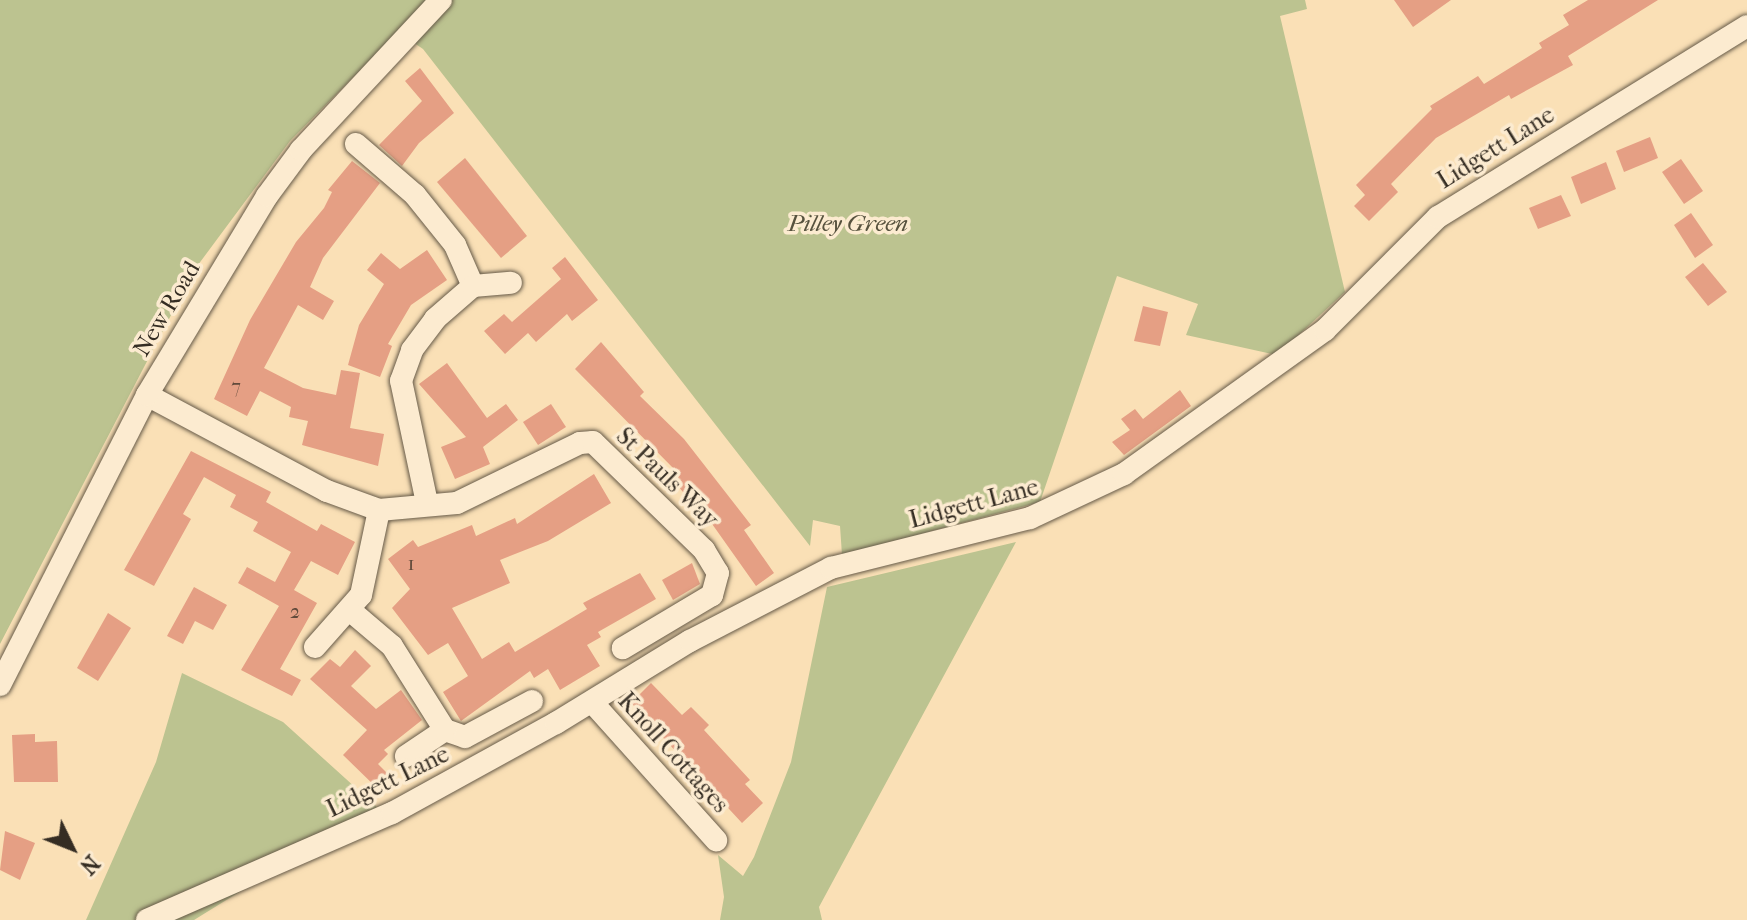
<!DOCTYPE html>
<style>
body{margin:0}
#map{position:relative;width:1747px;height:920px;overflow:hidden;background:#fae0b6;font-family:"IM FELL French Canon",serif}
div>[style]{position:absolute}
.green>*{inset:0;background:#bcc390}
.building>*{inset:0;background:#e59f84}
.roads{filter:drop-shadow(0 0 2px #665a48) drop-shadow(0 0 2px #665a48)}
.street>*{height:22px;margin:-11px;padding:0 11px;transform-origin:11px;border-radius:11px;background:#fcebd0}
span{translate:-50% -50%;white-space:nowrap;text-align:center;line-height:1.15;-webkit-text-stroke:7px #fcebd0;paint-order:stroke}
.number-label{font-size:20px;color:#614a3b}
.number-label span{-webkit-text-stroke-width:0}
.street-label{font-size:24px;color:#352d23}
.park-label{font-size:24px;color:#57523e;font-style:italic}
.north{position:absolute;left:32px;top:808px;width:80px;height:80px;-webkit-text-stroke:6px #fcebd0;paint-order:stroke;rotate:133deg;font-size:22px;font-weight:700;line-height:32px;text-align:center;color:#352d23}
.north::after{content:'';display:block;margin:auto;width:28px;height:36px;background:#352d23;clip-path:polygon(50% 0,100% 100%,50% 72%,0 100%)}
</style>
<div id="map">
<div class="green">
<div style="clip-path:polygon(0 0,1305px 0,1307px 9px,1280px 16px,1345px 292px,1277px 355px,1186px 335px,1198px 304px,1117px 276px,1040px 502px,842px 555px,840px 526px,813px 520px,810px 546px,423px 49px,398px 32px,290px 141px,195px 269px,0 644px)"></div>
<div style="clip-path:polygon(1016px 542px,819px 907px,822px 920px,720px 920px,724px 897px,718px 855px,743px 876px,754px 857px,791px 762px,827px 587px)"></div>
<div style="clip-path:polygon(182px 673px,283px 722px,377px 807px,194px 920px,86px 920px,156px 762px)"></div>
</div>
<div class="building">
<div style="clip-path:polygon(1394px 0,1451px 0,1413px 27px)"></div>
<div style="clip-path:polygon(1588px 0,1658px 0,1568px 56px,1573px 65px,1511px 99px,1509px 95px,1436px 138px,1391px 184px,1398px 192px,1369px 221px,1354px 206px,1365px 195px,1356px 185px,1432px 109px,1430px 106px,1478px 76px,1484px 84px,1542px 48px,1539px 43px,1569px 25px,1563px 15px)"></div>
<div style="clip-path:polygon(420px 68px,454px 113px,419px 143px,402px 166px,379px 145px,422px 101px,405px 81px)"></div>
<div style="clip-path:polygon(1650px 137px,1658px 158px,1624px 172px,1616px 151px)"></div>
<div style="clip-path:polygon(465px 158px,527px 236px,501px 258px,437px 182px)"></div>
<div style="clip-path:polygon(1681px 159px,1703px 191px,1684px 204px,1662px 172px)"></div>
<div style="clip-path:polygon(352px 161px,380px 183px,323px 258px,310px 287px,334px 301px,323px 320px,298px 305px,264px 368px,303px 388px,336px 395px,341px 370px,360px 373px,350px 428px,384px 434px,378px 466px,302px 445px,308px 421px,289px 417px,291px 407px,260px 391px,247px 416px,214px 399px,250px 320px,296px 242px,324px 208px,332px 192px,328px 190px)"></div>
<div style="clip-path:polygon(1606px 162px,1616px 189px,1581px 204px,1571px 177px)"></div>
<div style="clip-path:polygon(1561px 195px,1571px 216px,1538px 229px,1529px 208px)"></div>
<div style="clip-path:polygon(1691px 213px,1713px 245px,1695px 258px,1674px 225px)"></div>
<div style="clip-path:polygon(427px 250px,447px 280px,411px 305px,388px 344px,392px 346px,380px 377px,348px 365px,359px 325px,384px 284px,367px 270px,381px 253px,400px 269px)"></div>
<div style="clip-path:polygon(565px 257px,598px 300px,572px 321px,567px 314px,536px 342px,528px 333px,505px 354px,484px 331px,504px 314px,512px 322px,561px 279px,552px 268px)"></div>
<div style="clip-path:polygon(1703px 263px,1727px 292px,1708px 306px,1685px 277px)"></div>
<div style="clip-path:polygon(1143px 306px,1168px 312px,1160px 346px,1134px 341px)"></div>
<div style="clip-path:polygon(601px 342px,644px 392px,640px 396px,684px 439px,751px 525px,744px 530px,774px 573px,756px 586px,693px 497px,689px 500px,679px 487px,678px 473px,575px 369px)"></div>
<div style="clip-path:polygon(447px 363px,487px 418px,506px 404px,518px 420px,483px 447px,490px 464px,455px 479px,441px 447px,466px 437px,419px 384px)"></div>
<div style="clip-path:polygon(1180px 390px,1191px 406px,1124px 455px,1112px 442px,1130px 430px,1121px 419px,1135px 409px,1143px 419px)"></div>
<div style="clip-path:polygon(551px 404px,566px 427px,538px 445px,523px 422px)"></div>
<div style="clip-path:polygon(191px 451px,271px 492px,266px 502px,317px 531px,321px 524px,355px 542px,338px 575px,311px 561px,294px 590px,317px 603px,280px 669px,301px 680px,292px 696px,241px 670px,279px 606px,238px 583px,247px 567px,275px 582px,291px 552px,253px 531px,258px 522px,230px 507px,236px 495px,204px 477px,183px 514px,191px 519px,154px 586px,124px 570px)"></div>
<div style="clip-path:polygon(594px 474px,611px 503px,548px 541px,500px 560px,510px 583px,452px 608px,482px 659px,509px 642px,515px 652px,587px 609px,583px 603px,640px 573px,656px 599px,598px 632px,601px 637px,587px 645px,600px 666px,560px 690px,548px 669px,534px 678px,530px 671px,461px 721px,443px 692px,468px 676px,448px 643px,428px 655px,392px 608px,410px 589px,388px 559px,413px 540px,418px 547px,472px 525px,476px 536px,515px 518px,517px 524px)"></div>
<div style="clip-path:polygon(692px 563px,700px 584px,673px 600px,662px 580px)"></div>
<div style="clip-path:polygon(194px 587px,227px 605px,213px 630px,195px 621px,183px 644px,167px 636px)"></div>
<div style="clip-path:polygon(108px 613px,131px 628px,98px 681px,77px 668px)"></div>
<div style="clip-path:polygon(355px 650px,371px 666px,351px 686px,376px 709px,401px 690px,422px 720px,384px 750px,388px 754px,378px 764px,392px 778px,380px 791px,343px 755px,367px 730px,310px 679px,330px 659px,340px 667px)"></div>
<div style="clip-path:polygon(651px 683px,682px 715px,691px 707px,709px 725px,704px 730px,750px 780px,745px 784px,763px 803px,742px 823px,631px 703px)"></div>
<div style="clip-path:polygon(35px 734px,35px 742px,57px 741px,58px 782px,14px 782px,12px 735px)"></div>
<div style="clip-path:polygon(5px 831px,35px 843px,20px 880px,0 870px)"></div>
</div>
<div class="roads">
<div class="street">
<div style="left:356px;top:144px;width:78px;rotate:40.8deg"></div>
<div style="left:415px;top:195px;width:64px;rotate:51.3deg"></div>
<div style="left:455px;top:245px;width:45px;rotate:66.3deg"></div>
<div style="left:147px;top:395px;width:204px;rotate:28.1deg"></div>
<div style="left:327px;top:491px;width:55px;rotate:20.1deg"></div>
<div style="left:379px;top:510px;width:78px;rotate:-5.1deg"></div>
<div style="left:457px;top:503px;width:137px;rotate:-26deg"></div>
<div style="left:580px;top:443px;width:13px;rotate:-4deg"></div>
<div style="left:593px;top:442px;width:155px;rotate:44.2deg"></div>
<div style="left:704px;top:550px;width:27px;rotate:59deg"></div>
<div style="left:718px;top:573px;width:23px;rotate:105deg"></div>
<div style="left:712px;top:595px;width:104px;rotate:149.2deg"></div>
<div style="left:427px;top:503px;width:125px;rotate:-102deg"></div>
<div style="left:401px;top:381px;width:33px;rotate:-70deg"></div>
<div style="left:412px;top:350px;width:39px;rotate:-53deg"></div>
<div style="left:435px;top:319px;width:50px;rotate:-41deg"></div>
<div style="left:473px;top:286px;width:38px;rotate:-5deg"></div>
<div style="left:352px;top:612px;width:52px;rotate:40.4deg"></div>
<div style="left:392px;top:646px;width:99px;rotate:57.8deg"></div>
<div style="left:445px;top:730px;width:47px;rotate:146.3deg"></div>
<div style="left:315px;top:647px;width:69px;rotate:-48.5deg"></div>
<div style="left:361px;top:595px;width:87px;rotate:-78deg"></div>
<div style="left:0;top:685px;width:325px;rotate:-63.1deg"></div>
<div style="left:147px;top:395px;width:232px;rotate:-58.9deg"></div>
<div style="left:267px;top:196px;width:57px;rotate:-53.5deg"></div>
<div style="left:301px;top:150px;width:205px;rotate:-47deg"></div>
<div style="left:592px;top:702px;width:186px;rotate:48.1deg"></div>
<div style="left:445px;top:730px;width:21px;rotate:19deg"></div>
<div style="left:465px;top:737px;width:76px;rotate:-28.2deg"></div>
<div style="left:147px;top:920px;width:267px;rotate:-23.6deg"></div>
<div style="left:392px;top:813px;width:187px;rotate:-28.8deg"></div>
<div style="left:556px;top:723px;width:157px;rotate:-31.5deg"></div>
<div style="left:690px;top:641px;width:159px;rotate:-27.4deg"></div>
<div style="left:831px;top:568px;width:205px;rotate:-14.1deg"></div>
<div style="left:1030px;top:518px;width:104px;rotate:-25.1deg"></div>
<div style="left:1124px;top:474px;width:247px;rotate:-35.6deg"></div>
<div style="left:1325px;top:330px;width:160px;rotate:-45deg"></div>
<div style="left:1438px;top:217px;width:363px;rotate:-31.7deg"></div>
</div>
</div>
<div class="number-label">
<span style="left:236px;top:386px">7</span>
<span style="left:411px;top:563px">1</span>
<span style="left:295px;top:611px">2</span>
</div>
<div class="street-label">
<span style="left:1496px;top:148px;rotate:-32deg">Lidgett Lane</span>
<span style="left:167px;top:309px;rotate:-59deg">New Road</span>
<span style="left:667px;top:478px;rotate:44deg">St Pauls Way</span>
<span style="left:974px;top:504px;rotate:-15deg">Lidgett Lane</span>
<span style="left:673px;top:753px;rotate:48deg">Knoll Cottages</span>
<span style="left:388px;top:782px;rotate:-26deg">Lidgett Lane</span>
</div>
<div class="park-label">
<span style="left:848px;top:224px">Pilley Green</span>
</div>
<div class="north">N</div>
</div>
